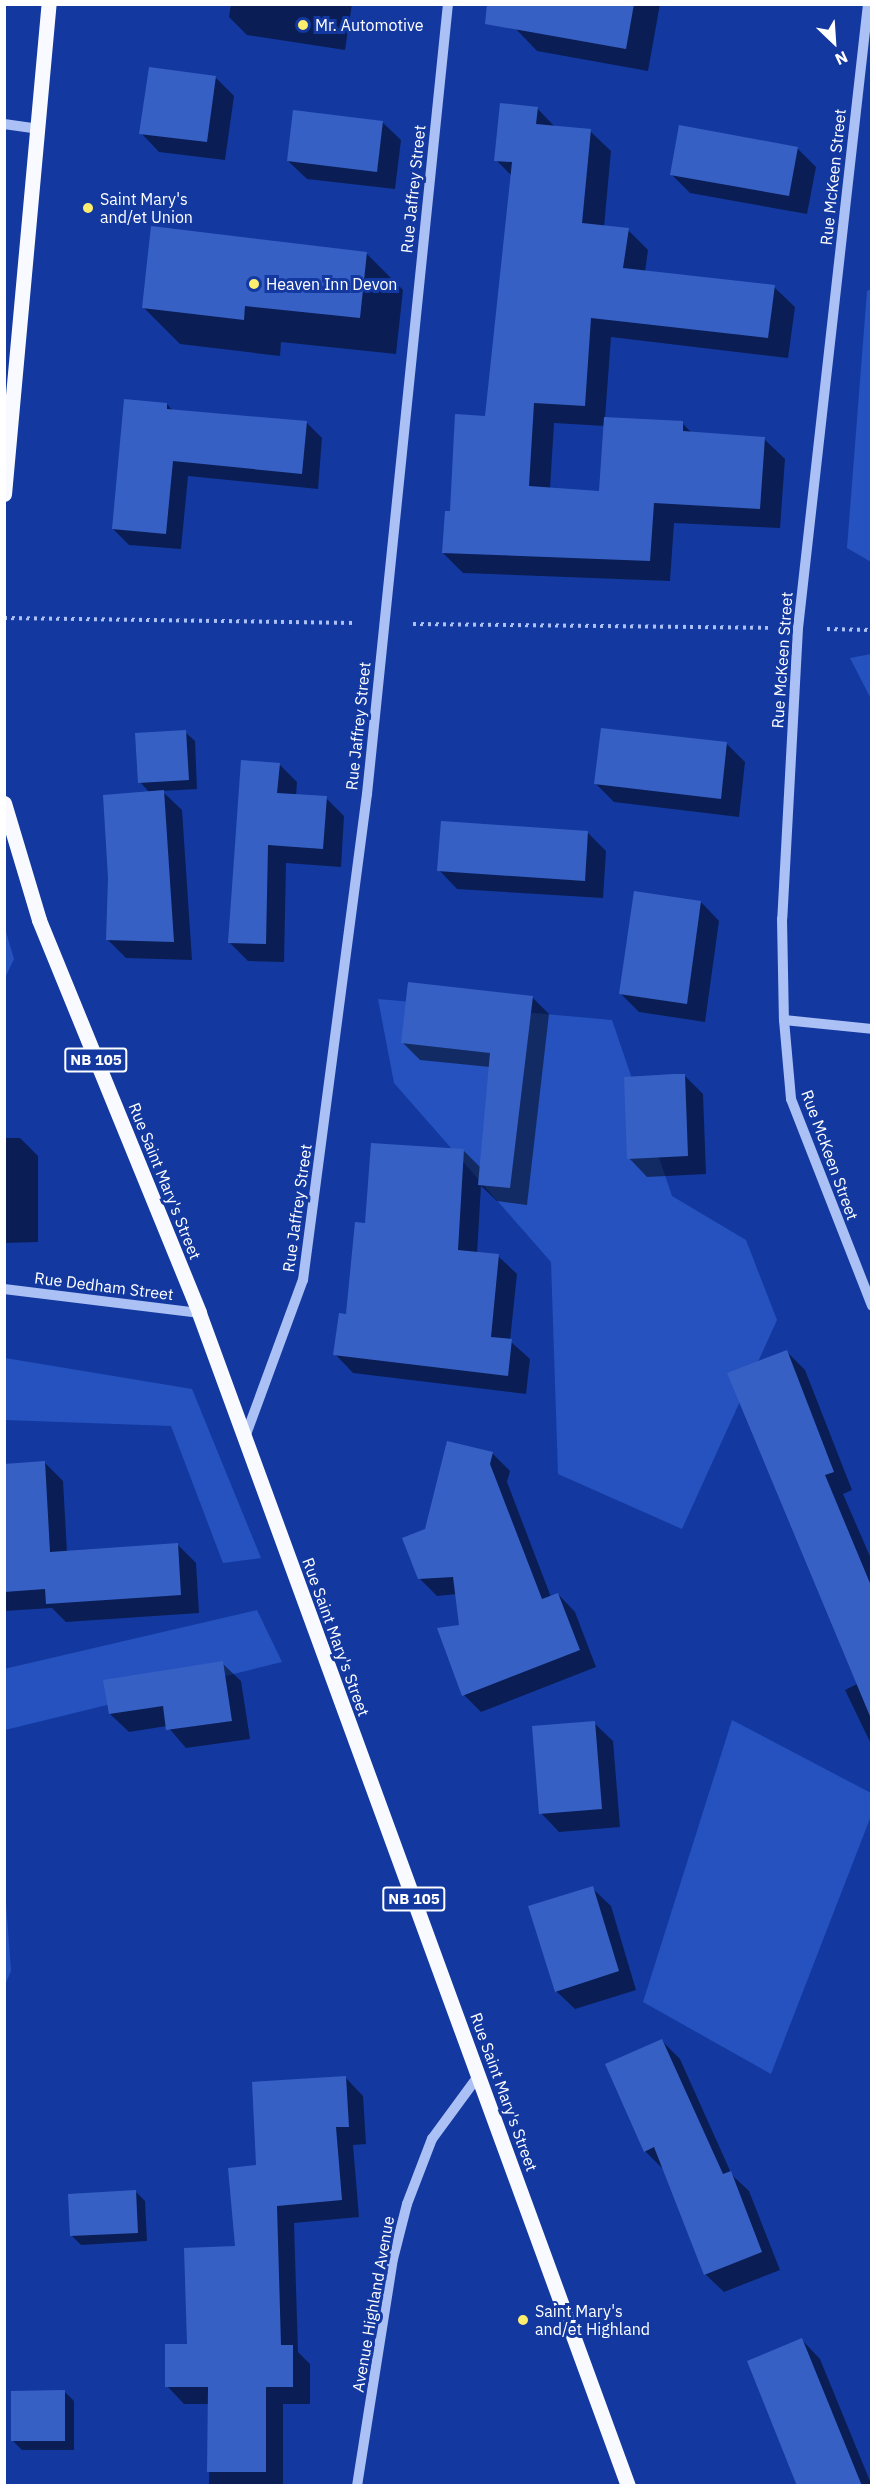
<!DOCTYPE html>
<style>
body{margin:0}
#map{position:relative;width:876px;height:2490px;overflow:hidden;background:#1339a0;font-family:"IBM Plex Sans",sans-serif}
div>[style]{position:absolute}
.green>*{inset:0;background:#2552be}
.shadow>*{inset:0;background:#0007}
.building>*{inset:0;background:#3760c5}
.path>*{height:4px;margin-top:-2px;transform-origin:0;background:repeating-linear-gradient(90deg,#abc0f4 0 3px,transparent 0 7.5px)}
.minor>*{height:10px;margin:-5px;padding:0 5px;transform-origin:5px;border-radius:5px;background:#abc0f4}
.major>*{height:15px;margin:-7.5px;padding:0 7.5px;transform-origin:7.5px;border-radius:7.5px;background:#f8faff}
.dots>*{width:16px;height:16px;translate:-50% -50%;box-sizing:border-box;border:3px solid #1339a0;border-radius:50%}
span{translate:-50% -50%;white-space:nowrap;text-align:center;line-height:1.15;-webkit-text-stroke:6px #1339a0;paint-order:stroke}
.shield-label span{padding:2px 4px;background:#1339a0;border:2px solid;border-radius:4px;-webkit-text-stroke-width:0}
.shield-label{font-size:15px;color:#fff;font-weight:700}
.poi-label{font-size:16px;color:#fff}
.left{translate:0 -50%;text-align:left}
.street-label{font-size:16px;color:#fff}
.frame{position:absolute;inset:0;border:6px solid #fff;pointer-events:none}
.north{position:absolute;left:804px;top:12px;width:60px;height:60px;-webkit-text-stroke:4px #1339a0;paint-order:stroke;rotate:155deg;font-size:16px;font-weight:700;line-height:24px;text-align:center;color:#fff}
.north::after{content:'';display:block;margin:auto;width:21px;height:27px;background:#fff;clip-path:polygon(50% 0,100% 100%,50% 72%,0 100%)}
</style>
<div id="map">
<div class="green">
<div style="clip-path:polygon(871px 289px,872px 289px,871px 562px,847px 548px,867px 291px)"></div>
<div style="clip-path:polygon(871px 654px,872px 654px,871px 699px,850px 658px)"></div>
<div style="clip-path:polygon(4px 925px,14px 959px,5px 978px,4px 978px)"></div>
<div style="clip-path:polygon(378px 999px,612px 1020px,672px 1196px,746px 1240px,777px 1320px,682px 1529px,558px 1474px,551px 1262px,394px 1083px)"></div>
<div style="clip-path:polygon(5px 1358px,192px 1389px,261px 1558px,223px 1563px,171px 1426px,5px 1420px)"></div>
<div style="clip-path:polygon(257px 1610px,282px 1662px,5px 1730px,4px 1669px)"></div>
<div style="clip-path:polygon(732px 1720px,871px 1793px,871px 1816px,771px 2074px,643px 2002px)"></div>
<div style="clip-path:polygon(4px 1876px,11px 1971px,5px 1985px,4px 1985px)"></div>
</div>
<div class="shadow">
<div style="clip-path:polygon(231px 4px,352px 4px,345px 50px,247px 35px,229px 17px)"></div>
<div style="clip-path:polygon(519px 4px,660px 4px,648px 71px,537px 51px,515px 28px)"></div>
<div style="clip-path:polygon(215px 77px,234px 96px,225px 160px,159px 152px,141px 133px)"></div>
<div style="clip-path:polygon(evenodd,537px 108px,556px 128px,590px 131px,611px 151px,604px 227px,628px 230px,648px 250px,645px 272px,774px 287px,795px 307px,788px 358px,611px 337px,605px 418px,682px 423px,693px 434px,764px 439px,785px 459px,780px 528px,674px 523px,670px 581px,463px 573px,443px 553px,451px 513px,486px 418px,512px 176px,496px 160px,537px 108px,554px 423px,605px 426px,601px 493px,550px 489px,554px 423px)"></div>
<div style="clip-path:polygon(382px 122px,401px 140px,395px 189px,307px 179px,288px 161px)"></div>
<div style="clip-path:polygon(797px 148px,816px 167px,807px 214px,690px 193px,671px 174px)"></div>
<div style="clip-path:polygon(366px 253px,403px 290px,396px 354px,281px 342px,280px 356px,180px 344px,144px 308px)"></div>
<div style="clip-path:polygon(167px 404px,173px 411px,306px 422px,322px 438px,318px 489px,188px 476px,181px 549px,129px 545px,113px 529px)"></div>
<div style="clip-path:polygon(185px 732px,195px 741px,197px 789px,162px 791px,182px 810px,192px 960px,126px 958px,107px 939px,150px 793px,140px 782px)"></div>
<div style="clip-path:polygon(727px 744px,745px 762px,739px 817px,614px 802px,596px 784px)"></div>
<div style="clip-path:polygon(279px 764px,297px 782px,296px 796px,326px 798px,344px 816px,341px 867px,286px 863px,284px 962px,248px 961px,230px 943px)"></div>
<div style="clip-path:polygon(587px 832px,606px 851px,603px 898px,457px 889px,439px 870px)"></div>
<div style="clip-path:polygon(701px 902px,719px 921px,705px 1022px,639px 1012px,621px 994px)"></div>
<div style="clip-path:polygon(532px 997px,549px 1014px,527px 1205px,497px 1201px,481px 1186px,477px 1254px,498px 1256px,517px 1274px,510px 1341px,530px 1359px,526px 1394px,353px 1373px,335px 1354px,348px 1316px,367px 1225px,463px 1150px,481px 1168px,490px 1067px,420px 1060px,403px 1043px)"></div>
<div style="clip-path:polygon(684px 1075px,703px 1094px,706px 1174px,647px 1177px,629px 1158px)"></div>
<div style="clip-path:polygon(4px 1138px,20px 1138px,38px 1156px,38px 1242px,4px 1243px)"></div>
<div style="clip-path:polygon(787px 1352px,805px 1370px,852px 1490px,843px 1494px,872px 1561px,872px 1746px,845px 1690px,857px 1684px,729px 1374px)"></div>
<div style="clip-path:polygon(492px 1453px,510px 1471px,507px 1482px,551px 1597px,558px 1594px,575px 1612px,596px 1667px,481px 1712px,464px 1695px,457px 1594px,437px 1596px,419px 1578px,426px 1530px)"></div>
<div style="clip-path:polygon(45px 1463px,63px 1481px,67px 1552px,178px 1545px,196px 1563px,199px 1613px,66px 1622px,52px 1608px,4px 1611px,4px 1465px)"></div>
<div style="clip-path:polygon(222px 1663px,241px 1681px,250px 1739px,186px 1748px,167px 1726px,129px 1732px,110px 1714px)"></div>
<div style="clip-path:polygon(594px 1723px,613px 1741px,620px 1827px,559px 1832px,541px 1813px)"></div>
<div style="clip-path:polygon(592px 1888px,611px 1906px,636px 1990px,575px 2009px,556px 1991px)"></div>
<div style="clip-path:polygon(662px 2041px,680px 2059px,732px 2175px,749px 2191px,780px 2270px,724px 2292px,705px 2274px,663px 2169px,645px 2151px)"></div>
<div style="clip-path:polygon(346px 2078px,363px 2096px,366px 2144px,353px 2145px,359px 2217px,294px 2223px,298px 2352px,310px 2364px,310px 2404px,283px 2404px,283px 2486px,209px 2486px,210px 2404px,184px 2404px,167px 2386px,236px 2247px,258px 2167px)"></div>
<div style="clip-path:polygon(136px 2192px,145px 2201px,147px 2241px,81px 2245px,72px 2236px)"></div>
<div style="clip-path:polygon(802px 2340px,820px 2359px,872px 2486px,799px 2486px)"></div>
<div style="clip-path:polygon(65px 2392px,74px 2401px,74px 2450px,22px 2450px,13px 2441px)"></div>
</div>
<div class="building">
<div style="clip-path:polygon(487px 4px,634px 4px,626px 49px,485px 24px)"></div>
<div style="clip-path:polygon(149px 67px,216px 76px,207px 142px,139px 134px)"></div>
<div style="clip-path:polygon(500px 103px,538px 107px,536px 124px,591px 129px,582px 223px,629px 228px,623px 268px,775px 285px,768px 338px,591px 318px,585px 406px,534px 403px,529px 486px,599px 491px,604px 417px,683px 421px,683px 431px,765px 437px,760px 509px,654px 503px,650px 561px,442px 553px,445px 511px,450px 511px,455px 414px,485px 416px,512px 162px,494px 161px)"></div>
<div style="clip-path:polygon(293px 110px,383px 121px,377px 172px,287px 161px)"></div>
<div style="clip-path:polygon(679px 125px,798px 147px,789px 196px,670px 175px)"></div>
<div style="clip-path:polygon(151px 226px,367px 252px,360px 318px,245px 306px,244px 320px,142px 308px)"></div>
<div style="clip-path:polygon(124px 399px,167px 403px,167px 409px,307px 421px,302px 474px,173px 461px,166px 534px,112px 529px)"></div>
<div style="clip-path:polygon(601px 728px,727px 742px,721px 799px,594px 784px)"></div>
<div style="clip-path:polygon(186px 730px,189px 780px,138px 783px,135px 733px)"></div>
<div style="clip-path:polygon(241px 760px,280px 763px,277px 793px,327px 796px,323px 849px,268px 845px,266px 944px,228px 943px)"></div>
<div style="clip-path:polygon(164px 790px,174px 942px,106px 940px,108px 878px,103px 795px)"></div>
<div style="clip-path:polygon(441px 821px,588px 831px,585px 881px,437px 871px)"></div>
<div style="clip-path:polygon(634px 891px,701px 901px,687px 1004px,619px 994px)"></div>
<div style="clip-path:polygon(408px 982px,533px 996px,510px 1188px,478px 1185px,490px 1053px,401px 1043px)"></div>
<div style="clip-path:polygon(674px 1074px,685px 1074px,688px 1156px,627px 1159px,624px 1077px)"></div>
<div style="clip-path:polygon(371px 1143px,464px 1149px,458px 1250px,499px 1254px,491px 1337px,512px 1339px,508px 1376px,333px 1355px,339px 1313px,346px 1314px,355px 1222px,365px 1223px)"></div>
<div style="clip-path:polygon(787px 1350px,834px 1472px,825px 1475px,872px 1588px,872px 1721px,727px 1373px)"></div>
<div style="clip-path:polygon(447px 1441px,493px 1452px,490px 1464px,542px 1599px,558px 1593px,580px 1650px,462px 1696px,437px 1628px,459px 1625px,453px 1577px,418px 1579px,402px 1538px,425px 1529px)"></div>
<div style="clip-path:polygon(45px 1461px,50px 1552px,178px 1543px,181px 1595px,46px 1604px,45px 1589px,4px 1592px,4px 1464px)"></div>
<div style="clip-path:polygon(223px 1661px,232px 1721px,166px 1730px,163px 1706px,109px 1714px,103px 1680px)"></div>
<div style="clip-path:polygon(595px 1721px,602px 1809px,539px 1814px,532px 1726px)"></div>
<div style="clip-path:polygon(593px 1886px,619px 1971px,555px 1992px,528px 1906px)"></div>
<div style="clip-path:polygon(662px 2039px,723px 2174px,731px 2171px,762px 2252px,704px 2275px,654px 2147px,644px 2152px,605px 2064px)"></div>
<div style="clip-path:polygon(346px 2076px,349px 2127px,336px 2127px,342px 2200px,277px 2206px,281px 2345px,293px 2345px,293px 2387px,266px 2387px,266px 2472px,207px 2472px,208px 2387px,165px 2387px,165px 2344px,187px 2344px,184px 2248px,235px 2246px,228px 2168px,256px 2165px,252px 2082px)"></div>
<div style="clip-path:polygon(136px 2190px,138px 2233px,70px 2236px,68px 2194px)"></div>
<div style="clip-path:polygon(802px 2338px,862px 2486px,797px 2486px,747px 2361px)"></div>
<div style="clip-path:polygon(65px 2390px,65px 2441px,11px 2441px,11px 2391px)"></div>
</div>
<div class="path">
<div style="left:4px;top:618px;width:351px;rotate:0.8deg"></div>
<div style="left:413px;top:624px;width:356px;rotate:0.6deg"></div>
<div style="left:827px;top:629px;width:45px;rotate:1.3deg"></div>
</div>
<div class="minor">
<div style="left:868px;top:4px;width:628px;rotate:96.4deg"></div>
<div style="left:798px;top:628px;width:291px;rotate:93.1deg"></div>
<div style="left:782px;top:919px;width:101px;rotate:88.9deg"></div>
<div style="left:784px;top:1020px;width:79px;rotate:84.9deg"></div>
<div style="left:791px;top:1099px;width:222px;rotate:68.6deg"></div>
<div style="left:4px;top:124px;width:34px;rotate:8deg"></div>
<div style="left:784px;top:1020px;width:88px;rotate:5.8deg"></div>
<div style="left:4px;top:1289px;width:196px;rotate:7deg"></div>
<div style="left:244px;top:1440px;width:171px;rotate:-69.8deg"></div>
<div style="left:303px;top:1280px;width:490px;rotate:-82.5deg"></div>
<div style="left:367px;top:794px;width:794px;rotate:-84.15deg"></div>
<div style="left:357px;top:2486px;width:230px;rotate:-81deg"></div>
<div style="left:393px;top:2259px;width:57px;rotate:-75.7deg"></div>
<div style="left:407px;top:2204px;width:70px;rotate:-69deg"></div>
<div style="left:432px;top:2139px;width:79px;rotate:-53.7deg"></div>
</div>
<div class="major">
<div style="left:4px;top:494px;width:492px;rotate:-84.8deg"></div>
<div style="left:4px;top:803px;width:122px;rotate:73.3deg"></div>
<div style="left:39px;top:920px;width:424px;rotate:67.8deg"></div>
<div style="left:199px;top:1313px;width:1249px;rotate:69.91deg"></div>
</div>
<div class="dots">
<div style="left:303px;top:25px;background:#ffed6e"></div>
<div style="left:88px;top:208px;background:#ffed6e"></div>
<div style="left:254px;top:284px;background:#ffed6e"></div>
<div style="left:523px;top:2320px;background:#ffed6e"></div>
</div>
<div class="shield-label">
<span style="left:96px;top:1060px">NB 105</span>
<span style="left:414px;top:1899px">NB 105</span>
</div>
<div class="poi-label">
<span class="left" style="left:315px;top:25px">Mr. Automotive</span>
<span class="left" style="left:100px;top:208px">Saint Mary's<br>and/et Union</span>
<span class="left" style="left:266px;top:284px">Heaven Inn Devon</span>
<span class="left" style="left:535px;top:2320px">Saint Mary's<br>and/et Highland</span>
</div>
<div class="street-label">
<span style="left:833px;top:177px;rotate:-84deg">Rue McKeen Street</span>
<span style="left:413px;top:189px;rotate:-84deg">Rue Jaffrey Street</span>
<span style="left:782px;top:660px;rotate:-86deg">Rue McKeen Street</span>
<span style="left:358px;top:726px;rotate:-84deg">Rue Jaffrey Street</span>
<span style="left:830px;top:1155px;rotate:70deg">Rue McKeen Street</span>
<span style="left:165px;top:1181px;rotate:68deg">Rue Saint Mary's Street</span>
<span style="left:297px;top:1208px;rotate:-82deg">Rue Jaffrey Street</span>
<span style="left:104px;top:1286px;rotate:7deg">Rue Dedham Street</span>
<span style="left:336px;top:1637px;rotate:70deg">Rue Saint Mary's Street</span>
<span style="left:504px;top:2092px;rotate:70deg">Rue Saint Mary's Street</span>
<span style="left:373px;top:2304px;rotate:-80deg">Avenue Highland Avenue</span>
</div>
<div class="frame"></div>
<div class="north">N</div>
</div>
